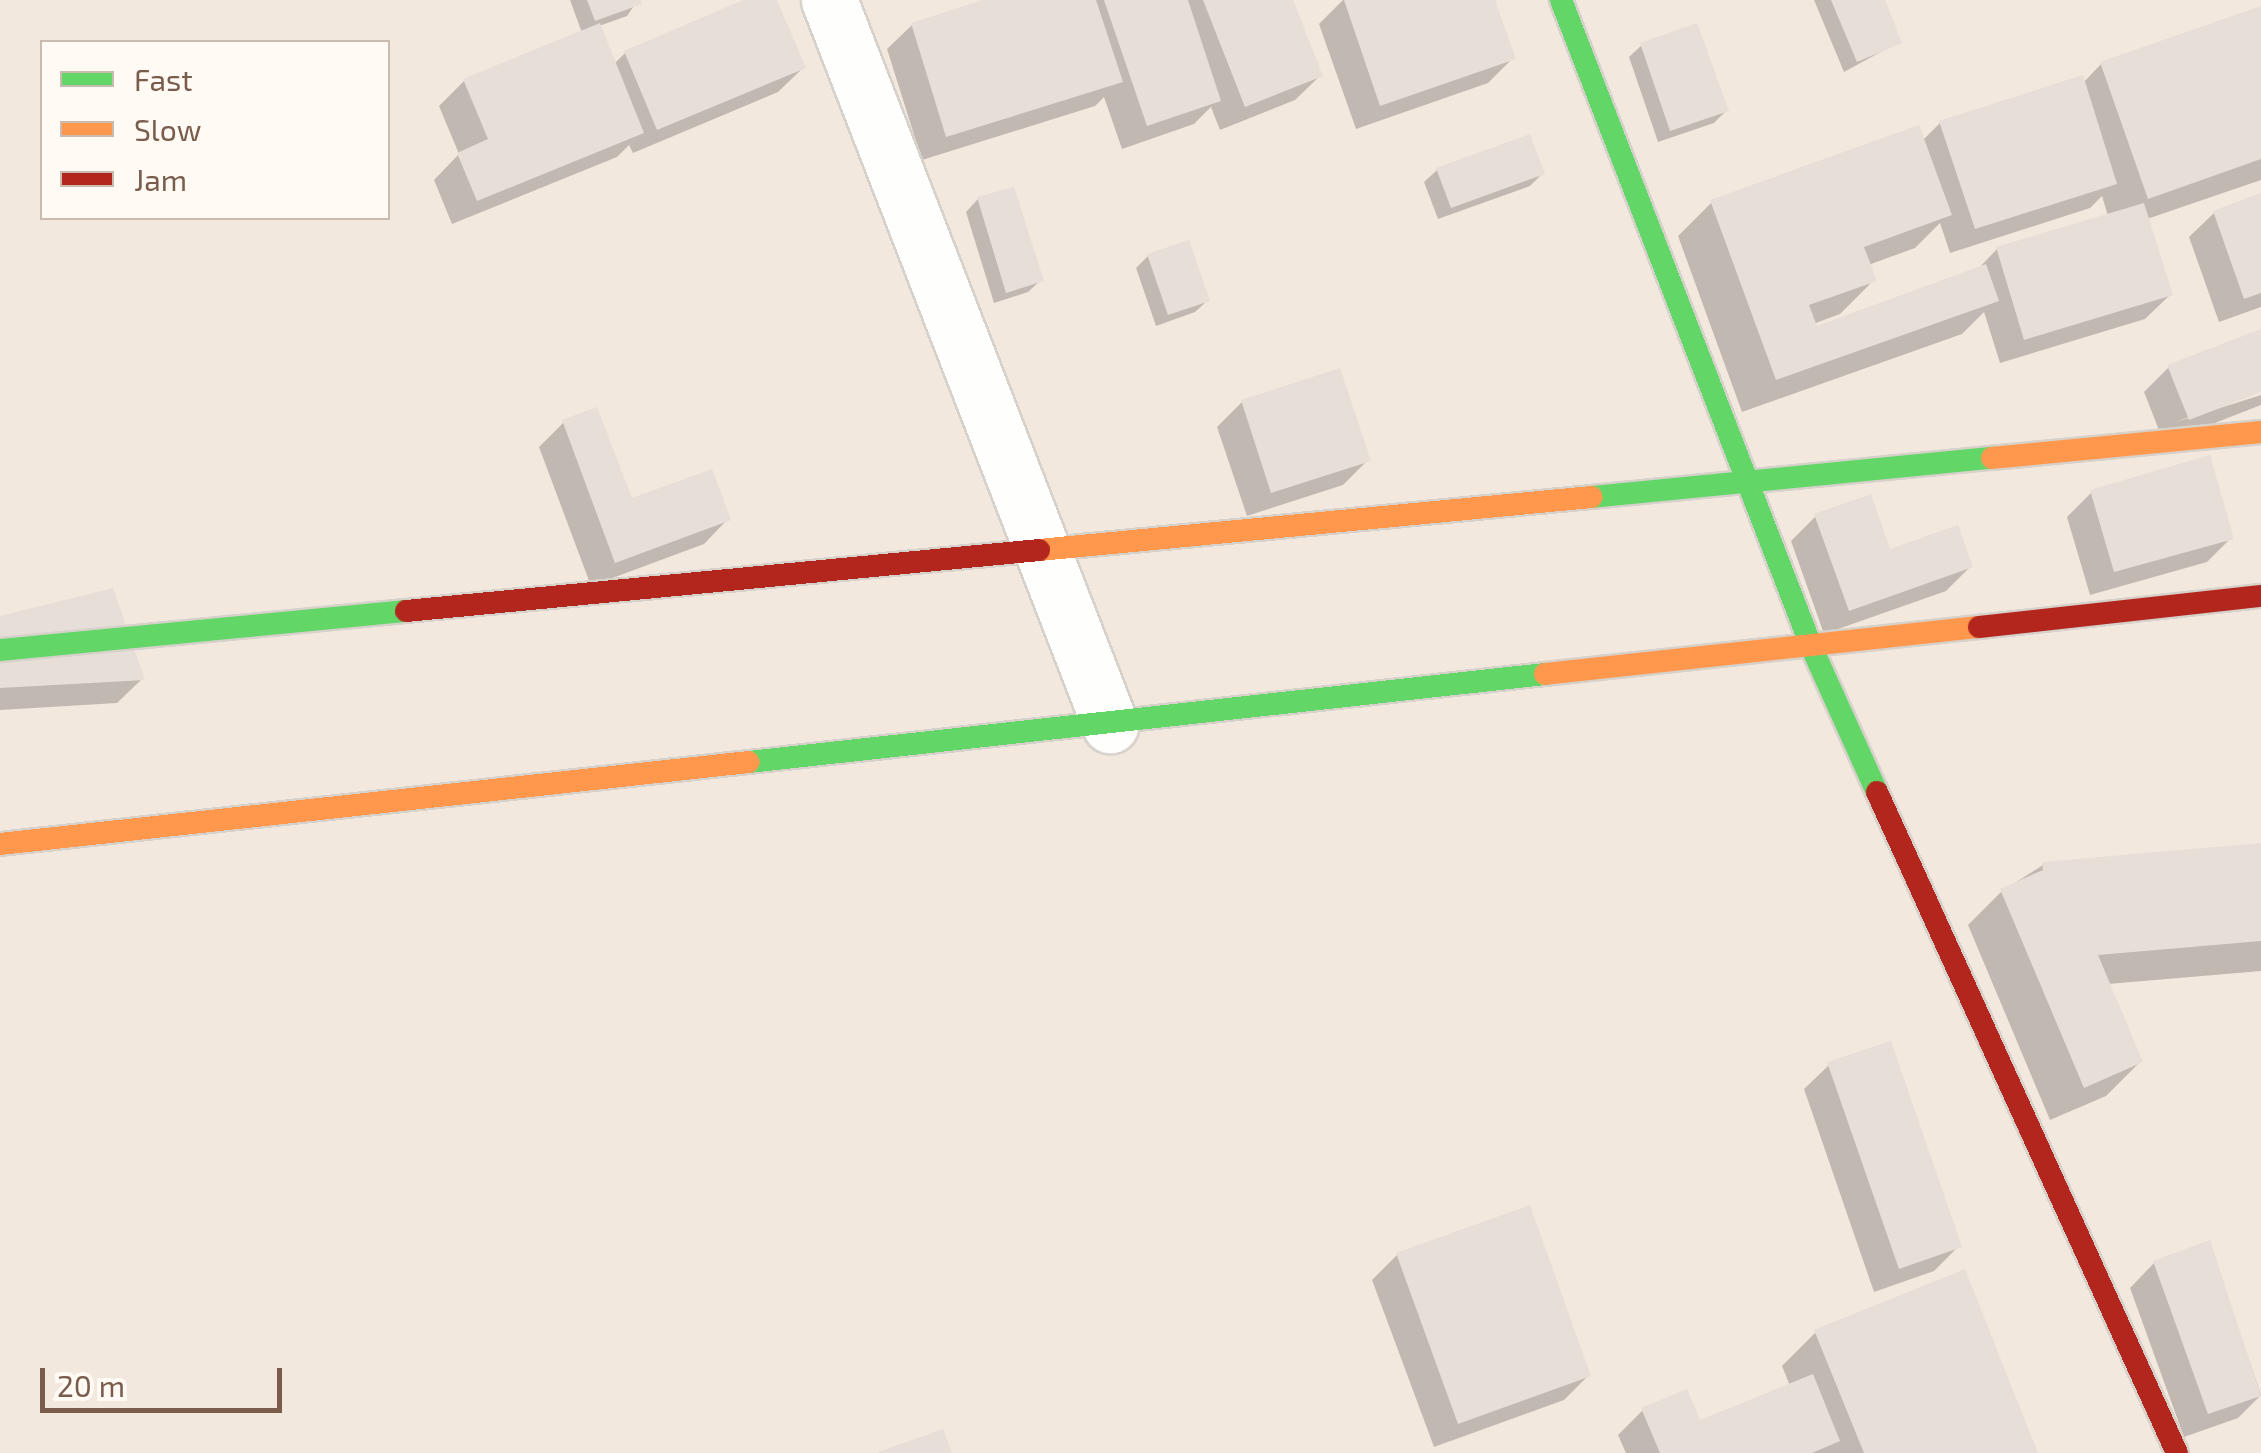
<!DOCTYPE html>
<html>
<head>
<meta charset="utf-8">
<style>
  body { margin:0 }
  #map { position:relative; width:2261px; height:1453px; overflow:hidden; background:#f9f5f0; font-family:"Exo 2",sans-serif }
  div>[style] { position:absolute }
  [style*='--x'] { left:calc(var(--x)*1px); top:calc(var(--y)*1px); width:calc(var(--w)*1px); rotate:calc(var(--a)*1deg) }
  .residential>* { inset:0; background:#f2e8de }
  .shadow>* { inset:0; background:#0003 }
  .building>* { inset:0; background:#e6ded7 }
  .roads { filter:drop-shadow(2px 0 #d7d1cb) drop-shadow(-2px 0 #d7d1cb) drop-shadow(0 2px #d7d1cb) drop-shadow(0 -2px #d7d1cb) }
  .street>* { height:55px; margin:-27.5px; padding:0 27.5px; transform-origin:27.5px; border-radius:27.5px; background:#fefefd }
  .fast>* { height:22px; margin:-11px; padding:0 11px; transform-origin:11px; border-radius:11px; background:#63d668 }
  .slow>* { height:22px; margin:-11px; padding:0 11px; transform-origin:11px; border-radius:11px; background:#ff974d }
  .jam>* { height:22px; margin:-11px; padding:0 11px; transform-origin:11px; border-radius:11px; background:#b3261e }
  span { translate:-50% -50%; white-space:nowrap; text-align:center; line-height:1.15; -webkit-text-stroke:8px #fffaf3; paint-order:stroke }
  .legend { position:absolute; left:40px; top:40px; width:350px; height:180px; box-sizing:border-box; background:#fffaf3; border:2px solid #cabbb1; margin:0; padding:12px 18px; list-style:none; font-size:30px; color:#7a5c4d }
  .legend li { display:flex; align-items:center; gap:20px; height:50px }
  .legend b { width:50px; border:2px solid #cabbb1 }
  .scale { position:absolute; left:40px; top:1368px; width:242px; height:45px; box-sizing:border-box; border:5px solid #7a5c4d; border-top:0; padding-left:12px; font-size:30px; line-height:35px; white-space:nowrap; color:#7a5c4d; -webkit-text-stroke:8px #fffaf3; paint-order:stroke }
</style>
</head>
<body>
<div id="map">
  <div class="residential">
    <i style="clip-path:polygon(evenodd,0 0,2261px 0,2261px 1453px,0 1453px,0 0,42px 42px,388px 42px,388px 218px,42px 218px,42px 42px)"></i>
  </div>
  <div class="shadow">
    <i style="clip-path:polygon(570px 0,638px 0,627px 16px,599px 26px,614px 64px,625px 53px,750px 0,775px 0,803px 68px,778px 92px,633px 153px,629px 145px,617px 157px,452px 224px,434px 180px,459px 154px,439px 106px,464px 81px,582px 33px)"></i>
    <i style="clip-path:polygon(991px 0,1290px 0,1320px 76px,1295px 100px,1220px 130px,1211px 107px,1194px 124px,1122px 149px,1104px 97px,1095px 106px,922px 160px,887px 49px,912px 25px)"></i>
    <i style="clip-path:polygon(1343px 0,1492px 0,1513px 58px,1488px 83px,1356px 129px,1319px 24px)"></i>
    <i style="clip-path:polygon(1814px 0,1882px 0,1899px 42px,1844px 72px)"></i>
    <i style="clip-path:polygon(evenodd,2261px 8px,2261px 180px,2147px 219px,2170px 295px,2145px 319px,2000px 363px,1984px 312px,1962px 334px,1742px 412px,1678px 236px,1712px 202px,1922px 141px,1940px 123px,2083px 83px,2101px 64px,2261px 8px,2102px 196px,2108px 216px,1997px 249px,1976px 271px,1815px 329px,1813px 324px,1840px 314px,1874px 280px,1868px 265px,1915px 248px,1940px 223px,1950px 253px,2090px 208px,2102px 196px)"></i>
    <i style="clip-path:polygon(1642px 45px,1726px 111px,1714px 123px,1658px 142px,1629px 57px)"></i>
    <i style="clip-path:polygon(1437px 170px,1542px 174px,1530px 186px,1438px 219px,1424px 182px)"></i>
    <i style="clip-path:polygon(2261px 196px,2261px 307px,2219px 322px,2189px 237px,2214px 213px)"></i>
    <i style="clip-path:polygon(978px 199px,1041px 280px,1028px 292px,994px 303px,966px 212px)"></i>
    <i style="clip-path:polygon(1148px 256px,1208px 300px,1195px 312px,1156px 326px,1136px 268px)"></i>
    <i style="clip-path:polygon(2261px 332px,2261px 389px,2176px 422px,2261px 395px,2261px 405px,2164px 443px,2144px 392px,2169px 367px)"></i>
    <i style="clip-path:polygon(1242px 402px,1368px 460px,1343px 485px,1247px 516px,1217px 427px)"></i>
    <i style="clip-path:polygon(564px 422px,630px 501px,728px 519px,704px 544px,591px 586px,539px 447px)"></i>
    <i style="clip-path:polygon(2092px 492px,2231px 538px,2207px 562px,2090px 595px,2067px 517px)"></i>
    <i style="clip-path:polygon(1816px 516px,1889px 552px,1971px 566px,1946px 591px,1824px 634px,1791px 541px)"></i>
    <i style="clip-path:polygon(0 619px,142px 679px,117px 703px,0 710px)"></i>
    <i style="clip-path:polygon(2261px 846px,2261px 971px,2108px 984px,2140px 1062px,2106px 1096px,2050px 1120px,1968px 925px,2002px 891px,2043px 865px)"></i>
    <i style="clip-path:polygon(1829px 1065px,1959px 1246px,1934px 1271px,1874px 1292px,1804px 1089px)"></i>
    <i style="clip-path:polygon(2209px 1243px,2261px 1395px,2238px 1418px,2184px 1437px,2130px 1288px,2154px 1263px)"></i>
    <i style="clip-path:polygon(1397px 1255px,1589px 1375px,1564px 1400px,1434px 1447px,1372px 1280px)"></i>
    <i style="clip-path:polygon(1816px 1332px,2036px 1453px,1626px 1453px,1618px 1435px,1643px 1410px,1698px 1423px,1790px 1386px,1782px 1366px)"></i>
  </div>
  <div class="building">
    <i style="clip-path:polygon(587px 0,641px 0,642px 4px,595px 21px)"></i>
    <i style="clip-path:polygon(743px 0,777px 0,806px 68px,657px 130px,624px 51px)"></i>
    <i style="clip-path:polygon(983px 0,1096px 0,1123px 82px,946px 137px,911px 23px)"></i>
    <i style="clip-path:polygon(1104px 0,1188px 0,1221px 101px,1147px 126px)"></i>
    <i style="clip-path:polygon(1203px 0,1293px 0,1323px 76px,1245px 107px)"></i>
    <i style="clip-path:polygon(1344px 0,1495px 0,1516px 59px,1380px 106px)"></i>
    <i style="clip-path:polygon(1831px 0,1885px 0,1902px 43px,1857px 62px)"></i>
    <i style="clip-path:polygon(2261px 6px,2261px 159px,2148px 199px,2100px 62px)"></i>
    <i style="clip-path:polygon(600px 23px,644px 133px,477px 201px,457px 153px,488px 139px,463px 79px)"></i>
    <i style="clip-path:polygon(1697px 23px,1729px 111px,1670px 131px,1640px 43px)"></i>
    <i style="clip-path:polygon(2083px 75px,2117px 184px,1975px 229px,1939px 121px)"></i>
    <i style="clip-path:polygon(1919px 125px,1952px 215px,1864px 247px,1877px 281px,1809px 305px,1817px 326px,1986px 264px,1999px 301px,1776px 380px,1710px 200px)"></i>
    <i style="clip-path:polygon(1530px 134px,1545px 174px,1451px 208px,1436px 168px)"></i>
    <i style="clip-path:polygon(1014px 187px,1044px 281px,1006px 293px,977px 197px)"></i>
    <i style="clip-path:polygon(2261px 193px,2261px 293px,2244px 299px,2213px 211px)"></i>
    <i style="clip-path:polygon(2144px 203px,2173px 295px,2024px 340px,1996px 247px)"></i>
    <i style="clip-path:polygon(1189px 240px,1210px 301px,1168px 315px,1147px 254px)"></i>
    <i style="clip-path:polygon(2261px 329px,2261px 392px,2189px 420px,2167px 365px)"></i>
    <i style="clip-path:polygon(1340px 368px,1371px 461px,1271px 493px,1241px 400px)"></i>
    <i style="clip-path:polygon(597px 407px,632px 498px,712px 469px,731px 520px,615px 563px,562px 420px)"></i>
    <i style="clip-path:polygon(2210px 455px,2234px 539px,2114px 572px,2090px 490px)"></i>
    <i style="clip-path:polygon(1871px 494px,1890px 549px,1958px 525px,1973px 567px,1849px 611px,1814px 514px)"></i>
    <i style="clip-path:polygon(113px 588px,145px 680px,0 688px,0 616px)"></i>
    <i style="clip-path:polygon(2261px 843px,2261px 941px,2098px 955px,2143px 1062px,2084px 1088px,2000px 889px,2043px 870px,2042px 862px)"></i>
    <i style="clip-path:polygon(1891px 1041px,1962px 1247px,1899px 1269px,1827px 1062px)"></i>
    <i style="clip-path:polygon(1530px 1205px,1591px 1376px,1458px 1424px,1396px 1253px)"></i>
    <i style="clip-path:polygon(2210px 1240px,2261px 1396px,2208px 1414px,2153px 1261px)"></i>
    <i style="clip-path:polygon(1965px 1269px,2038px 1453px,1864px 1453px,1814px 1330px)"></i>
    <i style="clip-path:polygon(1813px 1374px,1840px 1441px,1812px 1453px,1660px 1453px,1641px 1408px,1687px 1389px,1700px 1420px)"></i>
    <i style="clip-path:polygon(943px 1429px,952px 1453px,878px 1453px,878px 1452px)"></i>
  </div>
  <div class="roads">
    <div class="street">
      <i style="--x:829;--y:0;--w:778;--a:68.81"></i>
    </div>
    <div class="fast">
      <i style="--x:1561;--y:0;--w:693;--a:68.84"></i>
      <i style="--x:1811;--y:646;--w:160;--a:65.7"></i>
      <i style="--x:1591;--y:497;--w:403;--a:-5.6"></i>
      <i style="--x:0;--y:650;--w:408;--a:-5.5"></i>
      <i style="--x:749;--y:762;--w:801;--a:-6.31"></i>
    </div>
    <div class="slow">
      <i style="--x:1992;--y:458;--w:270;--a:-5.5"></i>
      <i style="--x:1039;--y:550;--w:555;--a:-5.48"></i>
      <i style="--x:1545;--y:674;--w:437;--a:-6.2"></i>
      <i style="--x:0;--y:844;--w:753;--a:-6.25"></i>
    </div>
    <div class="jam">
      <i style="--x:406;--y:611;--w:636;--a:-5.5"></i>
      <i style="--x:1979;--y:627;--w:284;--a:-6.3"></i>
      <i style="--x:1877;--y:792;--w:726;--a:65.59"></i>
    </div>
  </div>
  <ul class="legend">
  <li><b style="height:12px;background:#63d668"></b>Fast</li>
  <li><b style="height:12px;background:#ff974d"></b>Slow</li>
  <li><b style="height:12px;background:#b3261e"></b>Jam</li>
  </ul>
  <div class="scale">20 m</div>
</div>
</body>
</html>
